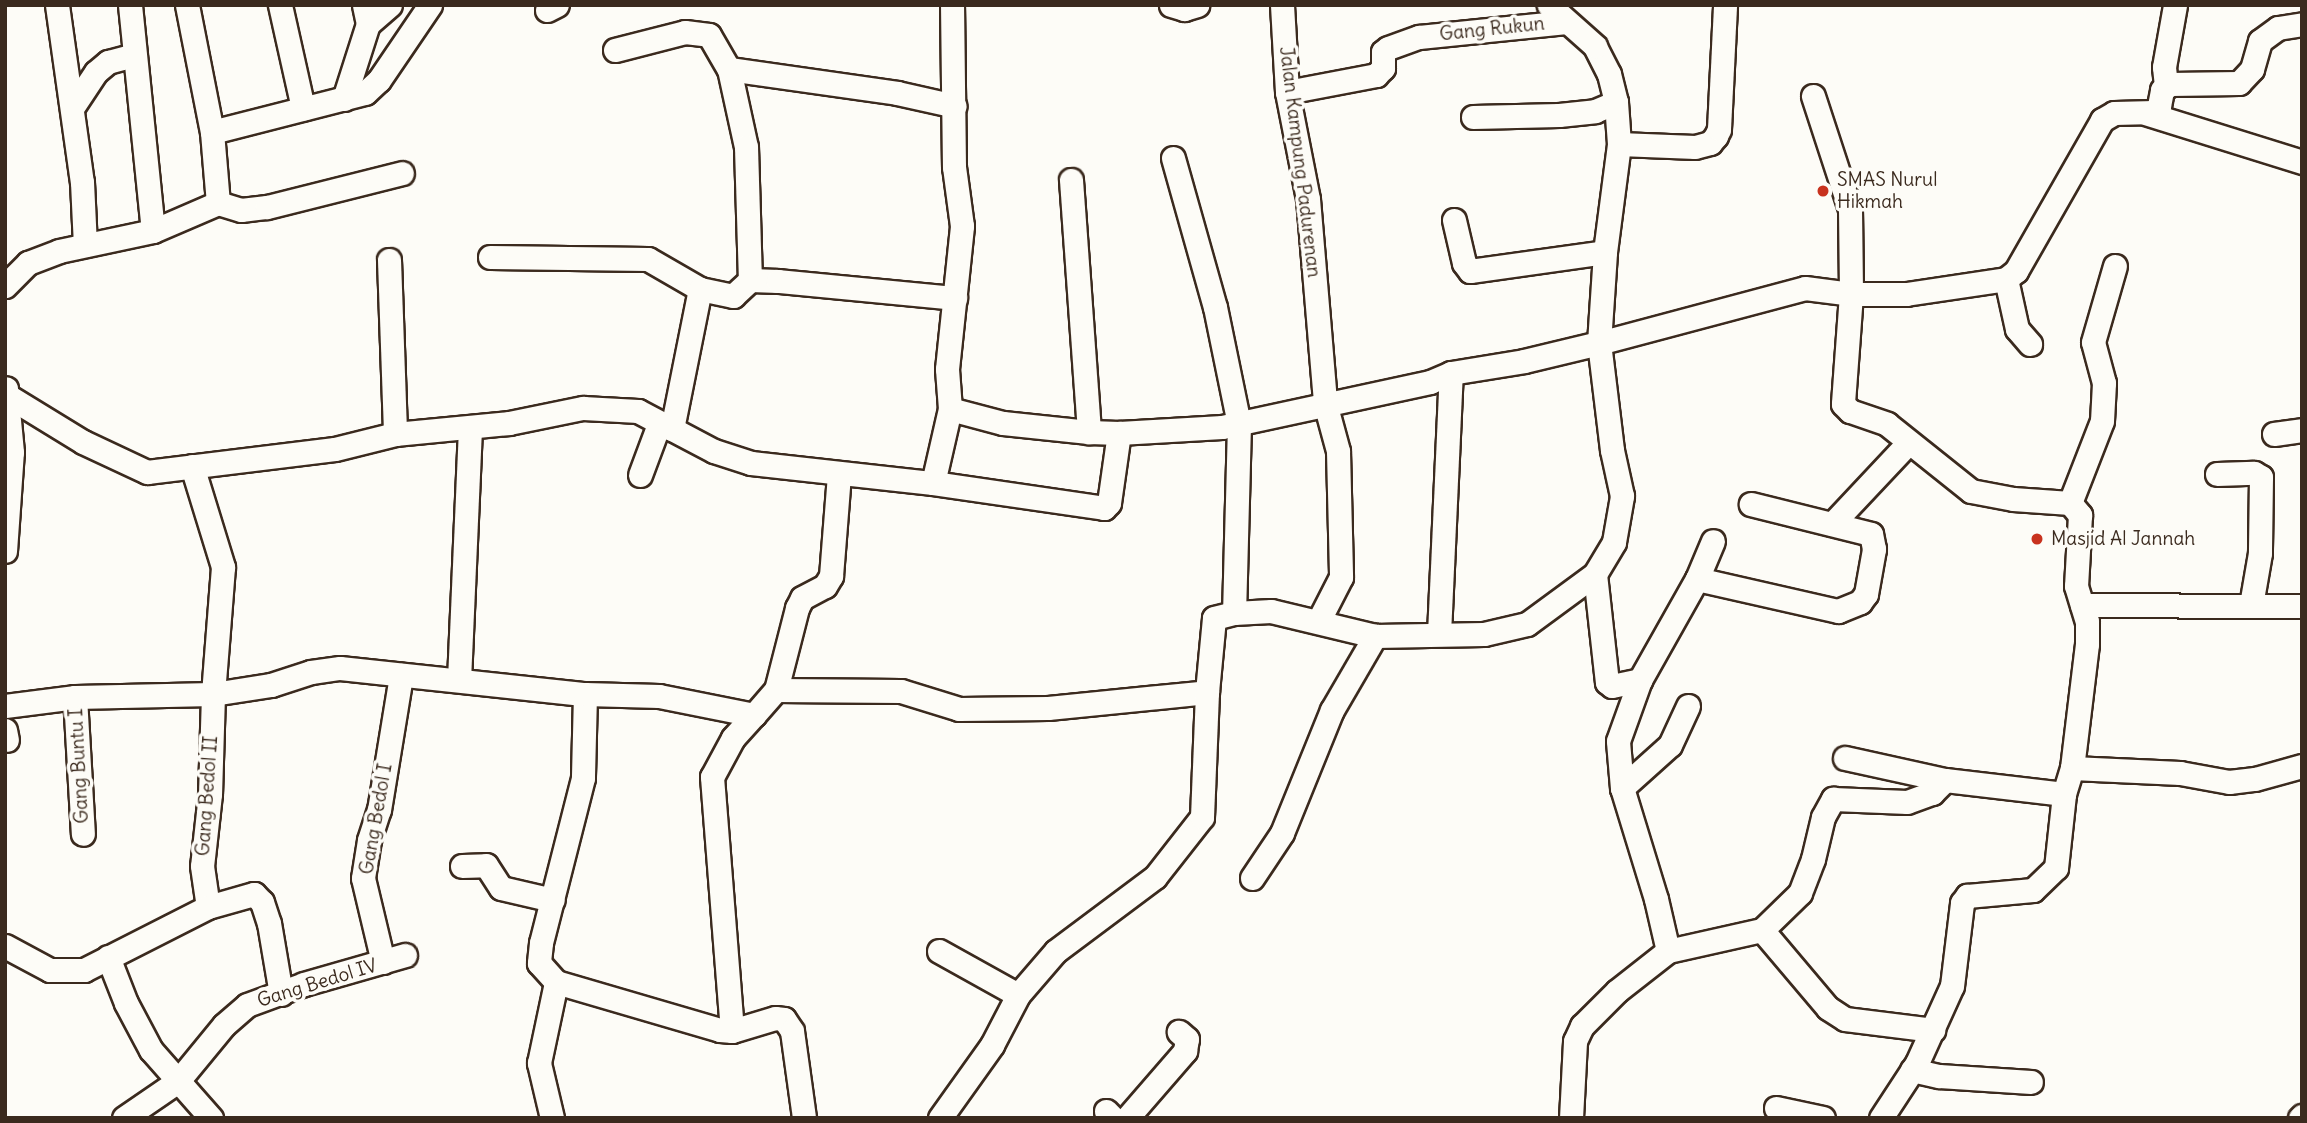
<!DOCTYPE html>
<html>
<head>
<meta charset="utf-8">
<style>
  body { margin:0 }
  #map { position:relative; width:2307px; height:1123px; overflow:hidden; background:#fdfcf7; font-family:Delius,sans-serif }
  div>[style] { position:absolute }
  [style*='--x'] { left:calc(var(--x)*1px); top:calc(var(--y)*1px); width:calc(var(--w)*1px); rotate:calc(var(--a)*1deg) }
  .roads { filter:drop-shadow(2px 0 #3b2a1e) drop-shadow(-2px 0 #3b2a1e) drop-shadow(0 2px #3b2a1e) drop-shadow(0 -2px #3b2a1e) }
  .minor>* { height:23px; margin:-11.5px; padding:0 11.5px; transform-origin:11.5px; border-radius:11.5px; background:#fdfcf7 }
  .dots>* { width:19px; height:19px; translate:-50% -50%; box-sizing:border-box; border:4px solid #fdfcf7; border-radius:50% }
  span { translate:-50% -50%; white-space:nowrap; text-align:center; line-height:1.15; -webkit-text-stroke:7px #fdfcf7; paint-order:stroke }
  .street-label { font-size:19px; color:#3b2a1e }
  .poi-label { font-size:19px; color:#3b2a1e }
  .left { translate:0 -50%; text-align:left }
  .frame { position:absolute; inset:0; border:7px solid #3b2a1e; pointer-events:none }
</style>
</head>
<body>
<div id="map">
  <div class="roads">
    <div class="minor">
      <i style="--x:57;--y:5;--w:179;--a:82"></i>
      <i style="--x:82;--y:182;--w:63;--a:87.3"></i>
      <i style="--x:130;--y:5;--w:227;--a:84.2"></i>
      <i style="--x:187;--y:5;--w:129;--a:78.9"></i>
      <i style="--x:212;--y:132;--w:71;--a:85.2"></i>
      <i style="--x:280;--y:5;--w:106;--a:77.4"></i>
      <i style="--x:1171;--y:5;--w:14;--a:17"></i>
      <i style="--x:1184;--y:9;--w:14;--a:-17"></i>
      <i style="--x:1282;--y:5;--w:87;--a:86.7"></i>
      <i style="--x:1287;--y:92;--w:109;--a:78.9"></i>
      <i style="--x:1308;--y:199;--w:205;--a:85.2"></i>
      <i style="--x:1325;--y:403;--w:50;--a:74.8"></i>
      <i style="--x:1338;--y:451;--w:126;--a:88.6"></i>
      <i style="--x:1341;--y:577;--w:48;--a:117.1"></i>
      <i style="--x:547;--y:10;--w:11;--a:-27"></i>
      <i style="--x:368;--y:24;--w:29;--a:-41"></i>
      <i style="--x:615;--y:50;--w:72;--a:-14.4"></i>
      <i style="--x:685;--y:32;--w:24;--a:7"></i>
      <i style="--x:709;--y:35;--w:39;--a:60"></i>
      <i style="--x:729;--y:69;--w:80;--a:77.7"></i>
      <i style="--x:746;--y:147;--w:133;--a:88.3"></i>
      <i style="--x:729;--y:69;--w:170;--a:8.1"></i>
      <i style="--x:897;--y:93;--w:59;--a:12.6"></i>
      <i style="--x:2166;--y:86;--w:19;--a:-96"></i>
      <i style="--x:2164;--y:67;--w:63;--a:-79.9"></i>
      <i style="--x:1287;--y:92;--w:91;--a:-10.8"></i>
      <i style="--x:1376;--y:75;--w:10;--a:-45"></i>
      <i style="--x:1383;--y:68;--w:16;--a:-90"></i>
      <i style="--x:1383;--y:52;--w:6;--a:-39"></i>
      <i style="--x:1388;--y:48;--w:33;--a:-20"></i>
      <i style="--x:1419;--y:37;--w:148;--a:-5.8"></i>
      <i style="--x:1813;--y:96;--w:119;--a:71.9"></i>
      <i style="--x:1850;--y:209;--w:85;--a:89.3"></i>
      <i style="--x:1851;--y:294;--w:110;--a:94.2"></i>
      <i style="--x:1843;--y:404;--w:10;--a:45"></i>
      <i style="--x:1850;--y:411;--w:39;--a:19"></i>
      <i style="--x:1887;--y:424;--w:107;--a:38.6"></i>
      <i style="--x:1971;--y:491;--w:43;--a:10.8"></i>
      <i style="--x:2013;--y:499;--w:57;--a:4"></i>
      <i style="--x:2070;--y:503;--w:16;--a:50"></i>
      <i style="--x:2080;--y:515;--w:71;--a:93.2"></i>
      <i style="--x:2076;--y:586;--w:37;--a:73"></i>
      <i style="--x:2087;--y:621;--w:23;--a:90"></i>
      <i style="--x:2087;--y:644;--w:125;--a:96.9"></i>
      <i style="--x:344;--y:99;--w:79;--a:-72.3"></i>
      <i style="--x:368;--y:24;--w:19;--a:-102"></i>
      <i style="--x:72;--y:108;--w:43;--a:-56.3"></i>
      <i style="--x:96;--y:72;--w:16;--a:-40"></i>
      <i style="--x:108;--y:62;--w:27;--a:-15"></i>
      <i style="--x:2148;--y:114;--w:161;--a:17.3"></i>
      <i style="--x:1473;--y:117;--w:86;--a:-1.3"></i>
      <i style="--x:1559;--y:115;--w:36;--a:-6"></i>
      <i style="--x:1595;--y:111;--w:23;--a:-23"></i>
      <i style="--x:212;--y:132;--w:158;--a:-14.3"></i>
      <i style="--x:365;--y:93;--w:19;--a:-43"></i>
      <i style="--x:379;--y:80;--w:91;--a:-55.8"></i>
      <i style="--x:1619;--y:144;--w:76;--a:2.3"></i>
      <i style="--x:1695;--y:147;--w:16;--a:-15"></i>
      <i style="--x:1710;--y:143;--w:9;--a:-49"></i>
      <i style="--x:1716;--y:136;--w:8;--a:-67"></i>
      <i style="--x:1719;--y:129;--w:124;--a:-87.2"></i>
      <i style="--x:1173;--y:158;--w:155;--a:74.3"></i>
      <i style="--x:1215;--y:307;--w:119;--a:78.4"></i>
      <i style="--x:1239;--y:424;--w:189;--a:91.5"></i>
      <i style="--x:1071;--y:180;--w:253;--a:85.9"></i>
      <i style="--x:1454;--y:220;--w:44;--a:76.9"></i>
      <i style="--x:1464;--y:263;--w:10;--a:53"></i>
      <i style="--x:1470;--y:271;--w:136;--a:-8"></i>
      <i style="--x:490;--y:257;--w:158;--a:0.7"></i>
      <i style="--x:648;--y:259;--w:60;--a:30"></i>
      <i style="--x:389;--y:260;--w:174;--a:88"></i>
      <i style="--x:2006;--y:279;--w:51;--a:77.6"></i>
      <i style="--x:2017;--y:329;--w:20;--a:49"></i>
      <i style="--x:5;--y:286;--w:33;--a:-45"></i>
      <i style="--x:28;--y:263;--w:33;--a:-21"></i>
      <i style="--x:59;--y:251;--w:96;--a:-12"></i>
      <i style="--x:153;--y:231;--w:71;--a:-23.3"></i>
      <i style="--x:218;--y:203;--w:24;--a:17"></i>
      <i style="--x:241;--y:210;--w:26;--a:-7"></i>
      <i style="--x:267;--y:207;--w:139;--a:-14.1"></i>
      <i style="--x:8;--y:396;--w:88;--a:31.5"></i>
      <i style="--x:83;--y:442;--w:71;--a:25.1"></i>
      <i style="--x:147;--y:472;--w:189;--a:-7"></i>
      <i style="--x:335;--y:449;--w:62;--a:-14"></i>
      <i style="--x:395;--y:434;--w:115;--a:-5.5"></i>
      <i style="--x:509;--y:423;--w:76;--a:-11.5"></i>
      <i style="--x:583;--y:408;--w:55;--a:3.1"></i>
      <i style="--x:638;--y:411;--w:86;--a:27.8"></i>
      <i style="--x:714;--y:451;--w:39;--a:18"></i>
      <i style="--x:751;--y:463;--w:183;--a:6.3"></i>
      <i style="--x:933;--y:483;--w:173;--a:8.3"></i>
      <i style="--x:1104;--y:508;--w:7;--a:-45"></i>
      <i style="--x:1109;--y:503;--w:71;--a:-81.9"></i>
      <i style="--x:950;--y:409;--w:55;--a:14.8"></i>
      <i style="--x:1003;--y:423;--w:86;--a:6"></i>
      <i style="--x:1089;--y:432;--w:30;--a:2"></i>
      <i style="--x:1119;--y:433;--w:103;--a:-3.3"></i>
      <i style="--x:1222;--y:427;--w:213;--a:-12.2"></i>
      <i style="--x:1430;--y:382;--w:23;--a:-23"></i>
      <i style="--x:1451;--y:373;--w:74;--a:-9.3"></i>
      <i style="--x:1524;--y:361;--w:77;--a:-13.5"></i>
      <i style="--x:1599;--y:343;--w:91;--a:-86.2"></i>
      <i style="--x:1605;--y:252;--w:109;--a:-82.6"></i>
      <i style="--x:1619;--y:144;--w:42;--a:-94.1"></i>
      <i style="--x:1616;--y:102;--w:29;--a:-104"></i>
      <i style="--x:1609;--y:74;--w:31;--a:-117"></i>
      <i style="--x:1595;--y:46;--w:62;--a:-138.3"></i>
      <i style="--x:672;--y:429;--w:143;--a:-78.7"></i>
      <i style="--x:700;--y:289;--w:34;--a:12"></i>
      <i style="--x:733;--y:296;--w:23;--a:-43"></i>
      <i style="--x:750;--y:280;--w:28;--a:2"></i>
      <i style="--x:778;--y:281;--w:178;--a:5.5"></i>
      <i style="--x:2274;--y:434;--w:28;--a:-8"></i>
      <i style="--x:192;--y:466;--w:106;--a:72.9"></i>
      <i style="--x:223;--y:567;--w:127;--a:94.5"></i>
      <i style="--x:213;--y:694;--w:100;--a:91.7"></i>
      <i style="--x:210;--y:794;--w:72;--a:96.3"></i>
      <i style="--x:202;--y:866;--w:41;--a:81.7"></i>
      <i style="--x:2217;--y:474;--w:37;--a:-2"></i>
      <i style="--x:2254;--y:473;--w:8;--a:30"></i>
      <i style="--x:2261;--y:477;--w:76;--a:90.8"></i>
      <i style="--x:2260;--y:553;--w:53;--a:99.8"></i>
      <i style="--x:640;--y:475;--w:54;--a:-69.6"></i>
      <i style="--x:933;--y:483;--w:76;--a:-77.1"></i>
      <i style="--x:950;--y:409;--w:40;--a:-94.3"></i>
      <i style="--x:947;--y:369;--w:144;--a:-84"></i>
      <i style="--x:962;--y:226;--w:60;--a:-97.7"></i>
      <i style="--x:954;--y:167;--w:162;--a:-90.7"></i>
      <i style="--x:2070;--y:503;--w:88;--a:-68.7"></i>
      <i style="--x:2102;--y:421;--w:38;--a:-87"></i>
      <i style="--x:2104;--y:383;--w:42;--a:-105"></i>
      <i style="--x:2093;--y:342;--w:79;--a:-73.9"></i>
      <i style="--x:1832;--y:524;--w:112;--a:-46.8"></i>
      <i style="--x:5;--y:551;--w:99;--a:-86"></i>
      <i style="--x:12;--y:452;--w:64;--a:-95.4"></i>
      <i style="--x:1595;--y:574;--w:109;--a:83.7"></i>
      <i style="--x:1607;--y:682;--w:6;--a:39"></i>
      <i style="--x:1612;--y:686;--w:29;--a:-12"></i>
      <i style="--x:1697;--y:579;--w:145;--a:12.8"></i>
      <i style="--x:1838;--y:611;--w:24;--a:-22"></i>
      <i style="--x:1860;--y:602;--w:10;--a:-53"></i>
      <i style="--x:1866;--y:594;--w:46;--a:-79.9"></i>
      <i style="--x:1874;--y:549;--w:15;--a:-101"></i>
      <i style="--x:1871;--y:534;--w:124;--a:-166"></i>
      <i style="--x:2082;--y:605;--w:220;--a:0.3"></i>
      <i style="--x:1439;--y:634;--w:261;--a:-87.4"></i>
      <i style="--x:459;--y:680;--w:251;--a:-87.5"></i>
      <i style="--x:776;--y:690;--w:85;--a:-75.6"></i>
      <i style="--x:797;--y:608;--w:11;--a:-63"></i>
      <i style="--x:802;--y:598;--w:26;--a:-28"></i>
      <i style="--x:825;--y:586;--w:12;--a:-59"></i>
      <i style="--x:831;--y:576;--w:102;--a:-85.5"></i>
      <i style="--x:585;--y:694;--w:84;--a:91.4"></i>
      <i style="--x:583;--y:778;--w:170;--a:104.3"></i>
      <i style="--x:541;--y:943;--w:20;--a:96"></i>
      <i style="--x:539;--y:963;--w:25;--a:48"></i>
      <i style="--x:556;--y:982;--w:171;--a:16.3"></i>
      <i style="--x:720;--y:1030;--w:12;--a:5"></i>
      <i style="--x:732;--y:1031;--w:45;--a:-16.8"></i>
      <i style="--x:775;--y:1018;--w:9;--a:6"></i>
      <i style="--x:784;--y:1019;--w:14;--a:56"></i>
      <i style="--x:792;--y:1031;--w:88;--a:82.1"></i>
      <i style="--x:75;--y:697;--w:137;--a:86.7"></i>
      <i style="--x:5;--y:706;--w:71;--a:-7.3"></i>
      <i style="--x:75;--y:697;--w:138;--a:-1.2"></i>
      <i style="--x:213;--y:694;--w:59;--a:-8.8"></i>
      <i style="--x:271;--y:685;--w:42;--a:-18"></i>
      <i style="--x:311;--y:672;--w:29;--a:-8"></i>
      <i style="--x:340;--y:668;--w:246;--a:6.1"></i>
      <i style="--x:585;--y:694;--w:74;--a:1.5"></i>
      <i style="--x:659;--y:696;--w:97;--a:11.3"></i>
      <i style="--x:754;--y:715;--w:33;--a:-49"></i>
      <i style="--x:776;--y:690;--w:125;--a:0.5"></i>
      <i style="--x:901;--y:691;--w:61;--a:17.2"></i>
      <i style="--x:959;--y:709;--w:89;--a:-0.6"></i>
      <i style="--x:1048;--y:708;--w:160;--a:-5.7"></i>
      <i style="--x:1207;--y:692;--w:74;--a:-84.6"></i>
      <i style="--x:1214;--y:618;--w:21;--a:-14"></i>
      <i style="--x:1234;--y:613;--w:37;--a:-3"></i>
      <i style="--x:1271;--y:611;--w:107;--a:13.5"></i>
      <i style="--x:1375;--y:636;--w:109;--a:-1.1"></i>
      <i style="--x:1484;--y:634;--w:44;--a:-13.1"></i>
      <i style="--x:1527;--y:624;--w:84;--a:-36.3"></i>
      <i style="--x:1595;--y:574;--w:37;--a:-59"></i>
      <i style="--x:1614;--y:542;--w:47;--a:-80.1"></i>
      <i style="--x:1622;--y:496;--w:47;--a:-102.3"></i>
      <i style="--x:1612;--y:450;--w:108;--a:-96.9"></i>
      <i style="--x:1599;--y:343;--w:213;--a:-14.9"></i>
      <i style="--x:1805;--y:288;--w:46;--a:7.4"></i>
      <i style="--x:1851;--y:294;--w:55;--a:0"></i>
      <i style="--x:1906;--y:294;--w:101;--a:-8.5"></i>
      <i style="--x:2006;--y:279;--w:13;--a:-39"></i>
      <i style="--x:2016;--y:271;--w:174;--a:-60.3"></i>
      <i style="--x:2102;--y:120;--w:14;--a:-30"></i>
      <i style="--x:2114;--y:113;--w:40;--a:-1.4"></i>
      <i style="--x:2154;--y:112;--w:8;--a:-50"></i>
      <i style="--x:2159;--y:106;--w:16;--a:-79"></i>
      <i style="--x:2162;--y:90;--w:10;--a:-37"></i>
      <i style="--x:2170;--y:84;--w:69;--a:-0.8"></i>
      <i style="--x:2239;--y:83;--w:19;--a:-47"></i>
      <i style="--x:2252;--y:69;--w:29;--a:-74"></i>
      <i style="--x:2260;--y:41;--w:22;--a:-36"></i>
      <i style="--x:2278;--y:28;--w:24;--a:-9"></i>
      <i style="--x:5;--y:730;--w:10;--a:79"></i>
      <i style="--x:1845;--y:758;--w:102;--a:12.4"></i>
      <i style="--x:1622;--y:788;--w:64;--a:-41.9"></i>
      <i style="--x:1670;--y:745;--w:43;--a:-65.2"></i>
      <i style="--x:462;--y:866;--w:24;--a:-2"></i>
      <i style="--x:486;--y:865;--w:27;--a:57"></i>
      <i style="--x:501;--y:888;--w:53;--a:13"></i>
      <i style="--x:1252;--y:878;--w:54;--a:-56.3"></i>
      <i style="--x:1282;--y:833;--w:133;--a:-67.9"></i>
      <i style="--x:1332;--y:710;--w:86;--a:-59.8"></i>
      <i style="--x:1762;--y:930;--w:102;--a:49.8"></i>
      <i style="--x:1828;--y:1008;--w:20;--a:33"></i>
      <i style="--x:1845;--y:1019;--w:89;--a:7.1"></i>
      <i style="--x:5;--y:946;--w:51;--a:28.1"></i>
      <i style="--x:50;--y:970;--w:34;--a:0"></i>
      <i style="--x:84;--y:970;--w:139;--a:-26.9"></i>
      <i style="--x:208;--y:907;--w:48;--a:-15.8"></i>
      <i style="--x:254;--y:894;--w:11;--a:45"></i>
      <i style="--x:262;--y:902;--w:22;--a:72"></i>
      <i style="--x:269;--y:923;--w:72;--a:80.4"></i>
      <i style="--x:939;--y:951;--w:90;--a:29.1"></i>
      <i style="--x:1668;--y:951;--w:53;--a:-103"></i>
      <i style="--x:1656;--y:899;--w:116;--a:-107"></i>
      <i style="--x:1622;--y:788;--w:47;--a:-94.9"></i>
      <i style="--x:1618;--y:741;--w:65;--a:-70.2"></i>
      <i style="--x:1640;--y:680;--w:116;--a:-60.6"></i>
      <i style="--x:1697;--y:579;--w:41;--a:-67.2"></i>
      <i style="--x:108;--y:957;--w:49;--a:68.6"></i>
      <i style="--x:126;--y:1003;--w:53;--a:62"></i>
      <i style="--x:151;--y:1050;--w:91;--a:48.6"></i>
      <i style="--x:383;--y:962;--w:86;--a:-103.4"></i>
      <i style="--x:363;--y:878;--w:38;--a:-81"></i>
      <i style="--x:369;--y:840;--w:32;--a:-72"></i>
      <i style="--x:379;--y:810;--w:137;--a:-80.7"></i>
      <i style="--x:732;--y:1031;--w:255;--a:-94.5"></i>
      <i style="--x:712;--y:777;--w:44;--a:-61.7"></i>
      <i style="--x:733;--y:738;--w:31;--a:-48"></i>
      <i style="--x:1912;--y:1070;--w:28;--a:13"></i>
      <i style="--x:1939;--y:1076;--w:92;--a:3.7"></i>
      <i style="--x:1776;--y:1108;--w:48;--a:12"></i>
      <i style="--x:1106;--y:1111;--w:10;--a:45"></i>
      <i style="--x:124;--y:1118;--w:65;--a:-34.4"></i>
      <i style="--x:178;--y:1081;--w:72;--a:-50.6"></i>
      <i style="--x:224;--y:1025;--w:30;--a:-41"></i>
      <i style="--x:247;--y:1005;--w:61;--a:-20.2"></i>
      <i style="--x:304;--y:984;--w:105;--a:-16"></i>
      <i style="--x:552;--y:1118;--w:57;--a:-103.3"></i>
      <i style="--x:539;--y:1063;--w:83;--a:-78.1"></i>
      <i style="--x:940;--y:1118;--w:90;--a:-54.5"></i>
      <i style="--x:992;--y:1045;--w:56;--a:-62.5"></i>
      <i style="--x:1018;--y:995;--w:58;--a:-49.2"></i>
      <i style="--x:1056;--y:951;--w:124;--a:-36.8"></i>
      <i style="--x:1155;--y:877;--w:76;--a:-51.9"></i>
      <i style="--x:1202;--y:817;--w:125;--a:-87.7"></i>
      <i style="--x:1127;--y:1118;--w:89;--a:-49.1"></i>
      <i style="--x:1185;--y:1051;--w:12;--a:-81"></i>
      <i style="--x:1187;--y:1039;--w:11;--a:-139"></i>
      <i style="--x:1571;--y:1118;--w:77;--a:-87"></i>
      <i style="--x:1575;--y:1041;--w:17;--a:-65"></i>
      <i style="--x:1582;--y:1026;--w:49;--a:-45"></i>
      <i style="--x:1617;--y:991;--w:65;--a:-38.1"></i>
      <i style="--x:1668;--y:951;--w:96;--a:-12.6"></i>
      <i style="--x:1762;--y:930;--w:53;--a:-44.2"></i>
      <i style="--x:1800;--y:893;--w:36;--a:-69"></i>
      <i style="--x:1813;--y:859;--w:43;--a:-76.6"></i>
      <i style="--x:1823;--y:817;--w:21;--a:-61"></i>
      <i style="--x:1833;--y:799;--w:74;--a:2.3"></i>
      <i style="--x:1907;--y:802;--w:27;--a:-20"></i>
      <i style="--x:1932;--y:793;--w:18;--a:-45"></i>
      <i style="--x:1945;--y:780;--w:120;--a:6.7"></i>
      <i style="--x:1881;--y:1118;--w:66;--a:-56.8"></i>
      <i style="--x:1917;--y:1063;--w:85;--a:-65.6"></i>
      <i style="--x:1952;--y:986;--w:84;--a:-83.1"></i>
      <i style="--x:1962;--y:903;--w:9;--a:-54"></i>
      <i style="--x:1967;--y:896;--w:66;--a:-5.2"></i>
      <i style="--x:2033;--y:890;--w:32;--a:-44"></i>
      <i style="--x:2056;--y:868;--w:74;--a:-83.8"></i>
      <i style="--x:2064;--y:794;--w:27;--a:-73"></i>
      <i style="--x:2072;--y:768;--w:108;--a:2.7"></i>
      <i style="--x:2180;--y:773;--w:50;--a:10.4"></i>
      <i style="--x:2229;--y:782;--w:26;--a:-7"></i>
      <i style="--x:2255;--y:779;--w:49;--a:-15.5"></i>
      <i style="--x:2300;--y:1118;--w:3;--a:-45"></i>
    </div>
  </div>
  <div class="dots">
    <i style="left:1823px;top:191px;background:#c8321e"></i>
    <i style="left:2037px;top:539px;background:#c8321e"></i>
  </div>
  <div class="street-label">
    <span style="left:1492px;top:29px;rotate:-6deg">Gang Rukun</span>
    <span style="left:1300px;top:162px;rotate:83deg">Jalan Kampung Padurenan</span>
    <span style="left:79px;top:766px;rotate:-93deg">Gang Buntu I</span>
    <span style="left:207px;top:796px;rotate:-86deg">Gang Bedol II</span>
    <span style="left:376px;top:819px;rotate:-80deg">Gang Bedol I</span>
    <span style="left:317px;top:983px;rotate:-17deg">Gang Bedol IV</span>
  </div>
  <div class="poi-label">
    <span class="left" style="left:1837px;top:191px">SMAS Nurul<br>Hikmah</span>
    <span class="left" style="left:2051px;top:539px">Masjid Al Jannah</span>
  </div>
  <div class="frame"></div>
</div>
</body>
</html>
